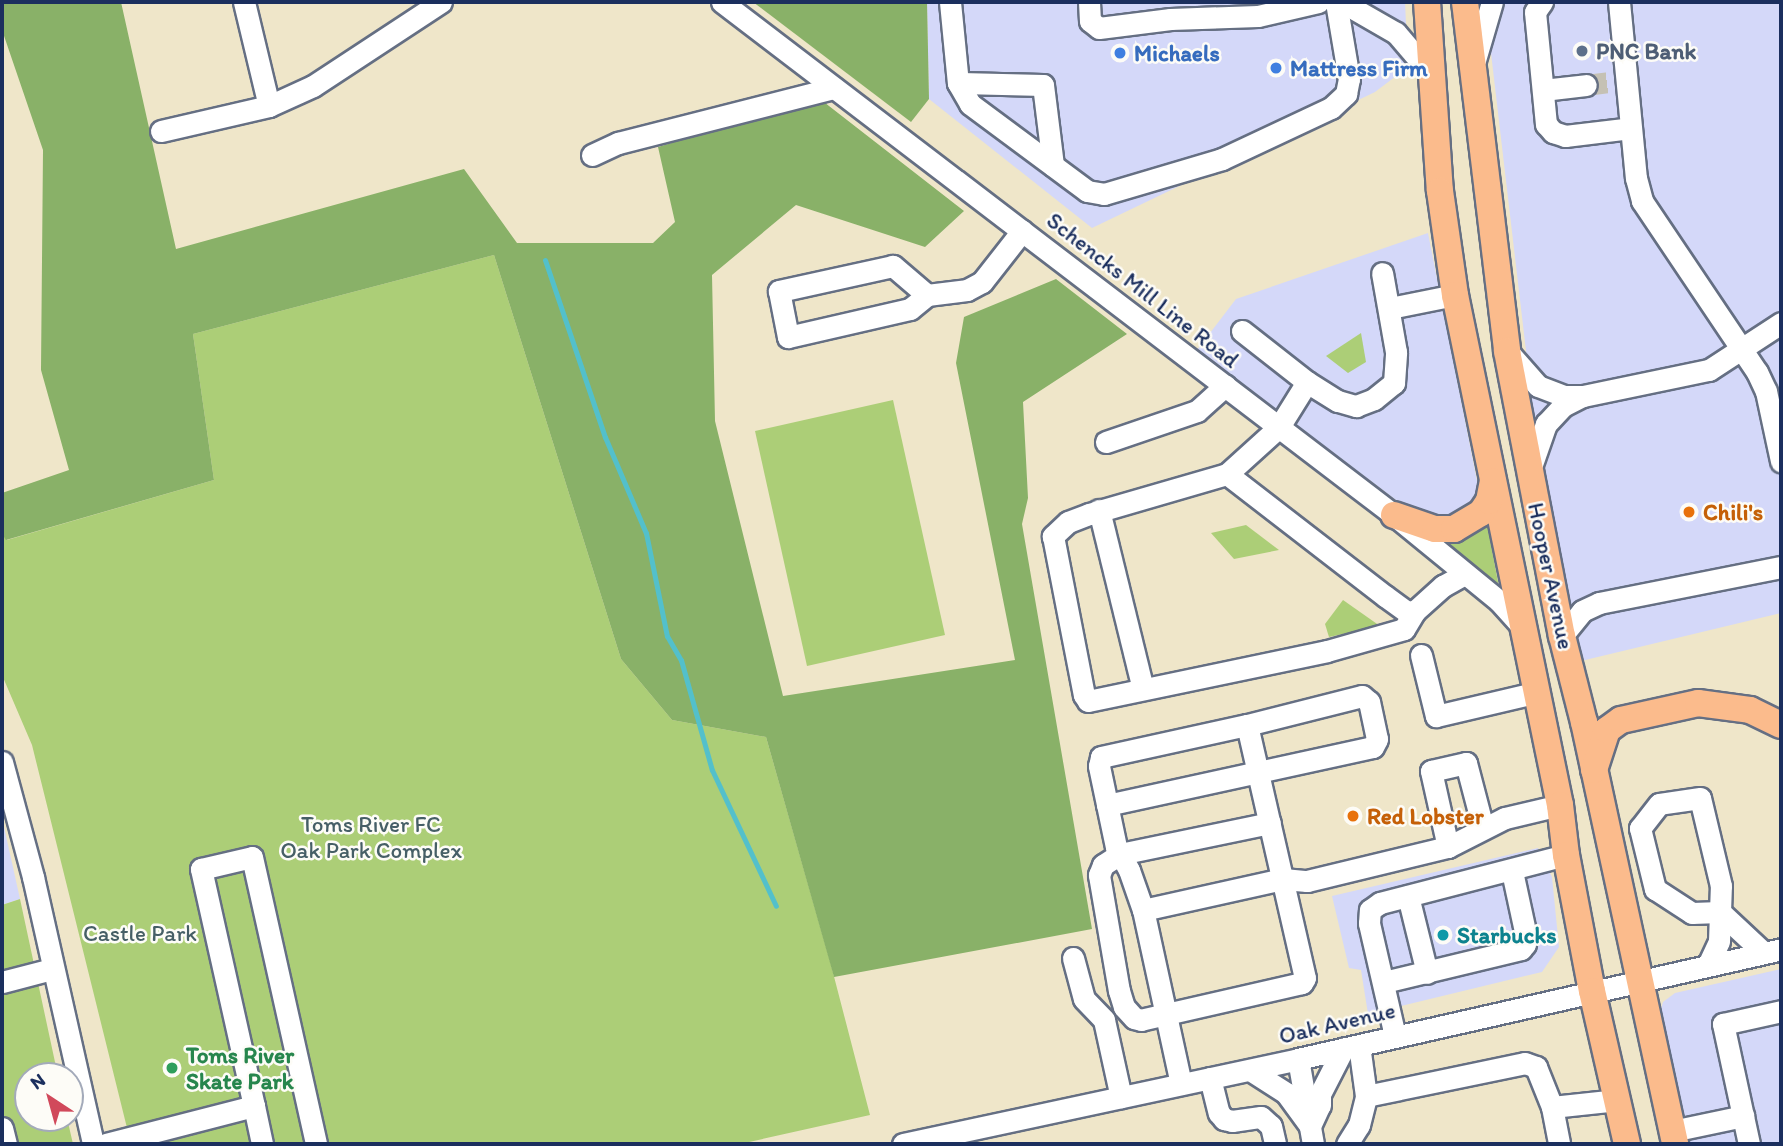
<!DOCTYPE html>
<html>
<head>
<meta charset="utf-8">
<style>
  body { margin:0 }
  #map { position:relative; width:1783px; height:1146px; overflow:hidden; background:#efe6c9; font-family:Itim,sans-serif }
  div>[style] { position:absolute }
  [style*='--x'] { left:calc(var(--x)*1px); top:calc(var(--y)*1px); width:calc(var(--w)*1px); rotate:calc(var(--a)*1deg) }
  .built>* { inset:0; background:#d4d8f9 }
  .green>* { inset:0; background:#acce77 }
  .forest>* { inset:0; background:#89b168 }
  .stream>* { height:5px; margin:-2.5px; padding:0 2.5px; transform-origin:2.5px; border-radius:2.5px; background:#53c0cb }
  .minor-tunnel>* { height:21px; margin-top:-10.5px; transform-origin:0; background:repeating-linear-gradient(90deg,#c5c1b4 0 21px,transparent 0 31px) }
  .roads { filter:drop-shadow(2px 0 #656f83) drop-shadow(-2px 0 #656f83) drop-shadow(0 2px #656f83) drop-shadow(0 -2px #656f83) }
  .minor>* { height:21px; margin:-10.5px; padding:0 10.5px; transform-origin:10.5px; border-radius:10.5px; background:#fff }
  .major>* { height:26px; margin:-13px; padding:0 13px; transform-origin:13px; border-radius:13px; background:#fbbb8c }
  .dots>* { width:19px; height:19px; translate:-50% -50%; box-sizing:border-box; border:4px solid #fdfcf7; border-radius:50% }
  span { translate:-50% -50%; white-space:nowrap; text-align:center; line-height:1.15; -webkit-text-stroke:5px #fdfcf7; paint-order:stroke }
  .service-label { font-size:23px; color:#4e5e75; font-weight:700 }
  .left { translate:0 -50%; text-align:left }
  .shop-label { font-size:23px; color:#366cbe; font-weight:700 }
  .street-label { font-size:23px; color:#1b2f5e }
  .food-label { font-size:23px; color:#c56008; font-weight:700 }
  .park-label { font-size:23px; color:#465f66 }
  .culture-label { font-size:23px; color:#0d838f; font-weight:700 }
  .leisure-label { font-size:23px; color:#27864d; font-weight:700 }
  .frame { position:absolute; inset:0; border:4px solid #1b2f5e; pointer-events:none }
  .north { position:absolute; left:14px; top:1062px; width:70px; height:70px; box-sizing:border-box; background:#fdfcf7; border:2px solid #a3aaba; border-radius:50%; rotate:324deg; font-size:19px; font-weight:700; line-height:28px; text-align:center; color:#1b2f5e }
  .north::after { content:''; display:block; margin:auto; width:24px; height:32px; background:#d1495b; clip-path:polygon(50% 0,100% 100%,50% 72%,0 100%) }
</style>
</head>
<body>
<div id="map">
  <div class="built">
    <i style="clip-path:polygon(927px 2px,1405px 2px,1408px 67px,1375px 92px,1092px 228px,929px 99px)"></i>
    <i style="clip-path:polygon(1485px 2px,1781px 2px,1781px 613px,1581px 661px,1540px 470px)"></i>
    <i style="clip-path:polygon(1428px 233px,1478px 486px,1470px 508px,1451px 522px,1417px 516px,1197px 350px,1236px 299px)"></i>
    <i style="clip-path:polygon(2px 818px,20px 899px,2px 905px)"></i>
    <i style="clip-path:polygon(1538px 848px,1552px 877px,1559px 947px,1542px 972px,1368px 1014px,1361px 970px,1349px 968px,1332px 896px)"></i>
    <i style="clip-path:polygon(1781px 969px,1781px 1144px,1687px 1144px,1659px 1015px,1663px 1002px,1675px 993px)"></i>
  </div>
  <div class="green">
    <i style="clip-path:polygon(494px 255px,621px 659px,672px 720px,766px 737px,831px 965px,870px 1115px,740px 1144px,131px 1144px,32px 745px,2px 675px,2px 534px,7px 540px,214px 480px,193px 334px)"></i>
    <i style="clip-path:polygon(1361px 333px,1366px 362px,1348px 373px,1326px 356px)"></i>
    <i style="clip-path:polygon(893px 400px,945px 635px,807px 666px,755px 431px)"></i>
    <i style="clip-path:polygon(1487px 524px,1499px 587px,1498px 588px,1439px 542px)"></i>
    <i style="clip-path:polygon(1246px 525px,1279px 550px,1234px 559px,1211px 533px)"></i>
    <i style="clip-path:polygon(1343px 600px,1380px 626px,1329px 637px,1325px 624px)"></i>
    <i style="clip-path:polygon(20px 899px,58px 1076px,28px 1076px,28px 1118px,67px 1118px,73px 1144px,2px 1144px,2px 905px)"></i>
  </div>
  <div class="forest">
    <i style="clip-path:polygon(2px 2px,121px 2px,176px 249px,464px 169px,517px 243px,653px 243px,675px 222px,658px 147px,820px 99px,964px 211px,925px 247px,796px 205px,712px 275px,715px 421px,783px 696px,1015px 660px,956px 363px,964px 317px,1056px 279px,1127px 334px,1023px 402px,1028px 498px,1022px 524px,1092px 929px,834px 977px,766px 737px,672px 720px,621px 659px,494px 255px,193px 334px,214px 480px,6px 540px,2px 534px,2px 493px,69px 470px,41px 370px,43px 150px,2px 30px)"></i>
    <i style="clip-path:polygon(753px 2px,927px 2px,929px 99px,911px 122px)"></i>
  </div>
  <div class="stream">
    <i style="--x:545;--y:260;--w:187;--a:71.3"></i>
    <i style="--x:605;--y:437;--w:104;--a:66.9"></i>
    <i style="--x:646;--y:533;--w:105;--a:78.5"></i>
    <i style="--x:667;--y:636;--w:28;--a:60"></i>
    <i style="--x:681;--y:660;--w:114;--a:74.3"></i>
    <i style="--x:712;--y:770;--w:150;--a:64.8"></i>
  </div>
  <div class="minor-tunnel">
    <i style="--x:1586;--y:85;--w:23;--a:-7"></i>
  </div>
  <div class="roads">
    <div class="minor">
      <i style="--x:244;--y:2;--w:107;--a:76.5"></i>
      <i style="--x:722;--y:2;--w:845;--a:37.36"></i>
      <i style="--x:1394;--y:515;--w:136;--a:39.3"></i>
      <i style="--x:1499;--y:601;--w:38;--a:48"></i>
      <i style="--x:950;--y:2;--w:81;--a:84.4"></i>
      <i style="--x:958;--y:83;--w:24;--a:60"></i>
      <i style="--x:970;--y:104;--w:146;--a:36.6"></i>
      <i style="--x:1087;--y:191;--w:17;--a:10"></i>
      <i style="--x:1104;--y:194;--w:123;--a:-16.5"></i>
      <i style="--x:1222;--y:159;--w:120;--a:-25.1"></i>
      <i style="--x:1331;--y:108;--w:21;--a:-43"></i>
      <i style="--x:1346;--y:94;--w:15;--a:-79"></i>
      <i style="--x:1349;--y:79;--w:78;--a:-99.6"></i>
      <i style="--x:1089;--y:2;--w:19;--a:87"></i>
      <i style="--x:1090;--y:21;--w:11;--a:38"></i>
      <i style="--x:1099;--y:28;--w:72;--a:-7.2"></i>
      <i style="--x:1170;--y:19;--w:88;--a:-2"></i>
      <i style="--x:1258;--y:16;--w:62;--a:-13.1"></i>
      <i style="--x:1342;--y:2;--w:62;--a:29.9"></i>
      <i style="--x:1396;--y:33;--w:54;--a:49.5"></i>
      <i style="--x:1542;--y:2;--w:12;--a:125"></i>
      <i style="--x:1535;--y:12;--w:113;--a:84.4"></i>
      <i style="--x:1546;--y:124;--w:11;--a:49"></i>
      <i style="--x:1553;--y:132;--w:13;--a:18"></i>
      <i style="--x:1565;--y:136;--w:66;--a:-6.9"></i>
      <i style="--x:1619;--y:2;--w:177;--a:84.5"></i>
      <i style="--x:1636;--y:178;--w:24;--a:75"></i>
      <i style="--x:1642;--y:201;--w:206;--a:56.1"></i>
      <i style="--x:1757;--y:372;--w:21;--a:65"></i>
      <i style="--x:1766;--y:391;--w:72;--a:77.9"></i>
      <i style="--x:1475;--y:60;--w:60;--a:-73.7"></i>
      <i style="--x:958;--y:83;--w:85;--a:1.3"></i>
      <i style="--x:1043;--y:85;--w:81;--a:82.9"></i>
      <i style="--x:1543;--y:90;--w:43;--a:-6.6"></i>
      <i style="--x:161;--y:131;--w:111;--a:-13"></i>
      <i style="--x:269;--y:106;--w:48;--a:-24.4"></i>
      <i style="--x:313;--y:86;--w:153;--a:-33.3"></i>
      <i style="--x:592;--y:155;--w:29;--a:-25"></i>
      <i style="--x:618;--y:143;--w:223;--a:-14.3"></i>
      <i style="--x:927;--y:295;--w:45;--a:-139.5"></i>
      <i style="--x:893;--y:266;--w:117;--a:167.6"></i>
      <i style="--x:779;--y:291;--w:47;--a:78.9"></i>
      <i style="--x:788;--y:337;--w:125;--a:-12.9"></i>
      <i style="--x:910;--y:309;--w:22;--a:-39"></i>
      <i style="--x:927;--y:295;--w:40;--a:-7.1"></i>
      <i style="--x:967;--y:290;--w:17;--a:-28"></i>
      <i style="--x:982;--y:282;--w:65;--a:-51.9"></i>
      <i style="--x:1390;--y:308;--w:66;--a:-11.3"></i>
      <i style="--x:1242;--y:331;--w:83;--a:38.1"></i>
      <i style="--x:1307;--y:382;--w:36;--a:32"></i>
      <i style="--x:1338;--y:401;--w:19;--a:16"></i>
      <i style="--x:1356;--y:406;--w:19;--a:-21"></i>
      <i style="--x:1374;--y:399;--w:26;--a:-39"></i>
      <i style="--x:1394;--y:383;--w:31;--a:-86"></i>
      <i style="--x:1396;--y:352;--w:80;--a:-100"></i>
      <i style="--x:1508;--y:352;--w:45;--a:48.6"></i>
      <i style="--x:1538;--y:386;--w:28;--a:21"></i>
      <i style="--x:1564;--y:396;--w:19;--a:0"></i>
      <i style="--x:1583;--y:396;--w:129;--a:-11.7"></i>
      <i style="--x:1709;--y:370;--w:86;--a:-33.1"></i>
      <i style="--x:1307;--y:382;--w:53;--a:121.9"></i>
      <i style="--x:1279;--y:427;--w:70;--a:137.9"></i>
      <i style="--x:1227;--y:474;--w:200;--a:37.7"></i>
      <i style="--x:1385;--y:596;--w:27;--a:36"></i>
      <i style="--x:1407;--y:612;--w:8;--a:-7"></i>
      <i style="--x:1106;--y:442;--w:96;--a:-18.8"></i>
      <i style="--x:1197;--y:411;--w:38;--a:-42"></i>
      <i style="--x:1531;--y:467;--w:46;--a:-70.8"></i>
      <i style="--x:1546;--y:424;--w:25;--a:-47"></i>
      <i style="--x:1563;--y:406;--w:22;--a:-27"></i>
      <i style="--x:1227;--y:474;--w:144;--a:163.8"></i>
      <i style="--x:1089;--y:514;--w:22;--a:159"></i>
      <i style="--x:1068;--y:522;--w:21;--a:137"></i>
      <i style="--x:1053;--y:536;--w:162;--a:79"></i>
      <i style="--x:1084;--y:695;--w:7;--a:56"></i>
      <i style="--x:1088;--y:701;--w:244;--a:-11.8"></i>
      <i style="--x:1327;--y:651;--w:80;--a:-15.9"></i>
      <i style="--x:1404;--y:629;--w:21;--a:-59"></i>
      <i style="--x:1415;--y:611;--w:38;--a:-42"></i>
      <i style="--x:1443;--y:586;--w:25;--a:-29"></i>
      <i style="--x:1099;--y:510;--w:184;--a:76.2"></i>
      <i style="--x:1562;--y:636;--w:32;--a:-51"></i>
      <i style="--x:1582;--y:611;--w:19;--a:-25"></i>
      <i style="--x:1599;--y:603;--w:186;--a:-11.2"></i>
      <i style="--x:1421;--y:655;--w:63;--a:76.2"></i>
      <i style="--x:1436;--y:716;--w:105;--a:-13.2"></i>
      <i style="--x:2;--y:762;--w:119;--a:74.9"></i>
      <i style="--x:33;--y:877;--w:274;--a:77.3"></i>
      <i style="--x:1107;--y:805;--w:272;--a:-12.3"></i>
      <i style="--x:1373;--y:747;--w:9;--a:-63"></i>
      <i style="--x:1377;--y:739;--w:38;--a:-102"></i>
      <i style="--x:1369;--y:702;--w:9;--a:-139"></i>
      <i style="--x:1362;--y:696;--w:119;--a:165.8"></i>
      <i style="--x:1448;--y:847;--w:78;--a:-102.6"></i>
      <i style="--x:1431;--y:771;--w:36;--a:-13"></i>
      <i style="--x:1466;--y:763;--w:67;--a:75.3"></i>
      <i style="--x:1408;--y:896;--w:79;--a:76.1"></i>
      <i style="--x:1143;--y:910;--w:42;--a:-109.3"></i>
      <i style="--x:1129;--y:870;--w:18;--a:-119"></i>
      <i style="--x:1120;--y:854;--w:8;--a:-120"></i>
      <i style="--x:1116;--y:847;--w:83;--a:-101.9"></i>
      <i style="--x:1099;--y:766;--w:9;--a:-77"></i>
      <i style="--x:1101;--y:757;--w:149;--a:-12.4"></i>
      <i style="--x:1247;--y:725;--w:49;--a:77.1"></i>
      <i style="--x:1258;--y:773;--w:210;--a:77.1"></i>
      <i style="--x:1305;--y:978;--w:6;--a:121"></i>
      <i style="--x:1302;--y:983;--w:165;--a:167.1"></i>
      <i style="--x:1141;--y:1020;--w:7;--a:-164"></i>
      <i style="--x:1134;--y:1018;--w:15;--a:-132"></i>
      <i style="--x:1124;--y:1007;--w:17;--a:-107"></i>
      <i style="--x:1119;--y:991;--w:118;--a:-99.8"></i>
      <i style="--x:1099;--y:875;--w:11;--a:-68"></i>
      <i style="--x:1103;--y:865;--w:20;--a:-33"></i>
      <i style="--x:1120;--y:854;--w:153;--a:-11.7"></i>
      <i style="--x:1073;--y:958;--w:42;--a:75"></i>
      <i style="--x:1084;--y:999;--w:29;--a:46"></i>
      <i style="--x:1104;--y:1020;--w:79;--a:77.6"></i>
      <i style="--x:1708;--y:965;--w:26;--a:-65"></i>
      <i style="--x:1719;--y:941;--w:29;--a:-88"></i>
      <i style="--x:1720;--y:912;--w:26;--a:-88"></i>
      <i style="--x:1721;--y:886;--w:90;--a:-103.4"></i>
      <i style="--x:1700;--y:798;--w:41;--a:171.7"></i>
      <i style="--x:1659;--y:804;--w:31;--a:128"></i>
      <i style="--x:1640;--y:828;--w:63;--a:76.2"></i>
      <i style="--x:1655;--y:889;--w:44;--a:33"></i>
      <i style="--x:1692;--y:913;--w:28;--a:-2"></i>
      <i style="--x:1720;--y:912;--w:60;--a:43"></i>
      <i style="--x:2;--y:982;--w:52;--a:-14.6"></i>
      <i style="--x:1384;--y:982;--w:141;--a:-13.5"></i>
      <i style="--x:1521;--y:949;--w:6;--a:-51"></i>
      <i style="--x:1525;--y:944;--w:8;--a:-83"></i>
      <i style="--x:1526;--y:936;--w:66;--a:-102.2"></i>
      <i style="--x:1395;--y:1036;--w:116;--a:-103"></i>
      <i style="--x:1369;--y:923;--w:13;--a:-86"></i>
      <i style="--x:1370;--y:910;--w:12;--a:-35"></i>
      <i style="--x:1380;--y:903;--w:192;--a:-14.5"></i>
      <i style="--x:1298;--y:1059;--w:86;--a:80"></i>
      <i style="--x:1250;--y:1070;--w:43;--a:32.6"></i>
      <i style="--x:1286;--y:1093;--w:41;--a:54"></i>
      <i style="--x:1310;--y:1126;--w:23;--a:-65"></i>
      <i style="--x:1320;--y:1105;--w:11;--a:-90"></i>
      <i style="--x:1320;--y:1094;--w:51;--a:-62.9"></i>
      <i style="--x:1210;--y:1078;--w:36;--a:76"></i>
      <i style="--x:1219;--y:1113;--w:8;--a:50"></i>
      <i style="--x:1224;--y:1119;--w:8;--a:14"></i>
      <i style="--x:1232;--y:1121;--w:29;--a:-8"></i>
      <i style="--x:1261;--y:1117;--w:13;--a:42"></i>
      <i style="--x:1271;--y:1126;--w:18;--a:77"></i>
      <i style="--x:1181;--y:1084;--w:178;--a:-102.3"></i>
      <i style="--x:1143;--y:910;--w:143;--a:-12.5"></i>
      <i style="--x:1283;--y:879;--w:24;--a:5"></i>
      <i style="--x:1307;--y:881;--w:145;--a:-13.6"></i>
      <i style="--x:1448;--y:847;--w:64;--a:-27"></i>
      <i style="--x:1505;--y:818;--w:57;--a:-13.3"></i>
      <i style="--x:1366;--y:1096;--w:162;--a:-11.7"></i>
      <i style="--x:1525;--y:1063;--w:12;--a:20"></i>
      <i style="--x:1536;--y:1067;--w:43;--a:68.2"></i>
      <i style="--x:1552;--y:1107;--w:66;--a:-6.1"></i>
      <i style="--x:254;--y:1106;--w:243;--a:-102.6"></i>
      <i style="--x:201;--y:869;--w:52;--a:-13.2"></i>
      <i style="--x:252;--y:857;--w:294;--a:77.4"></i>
      <i style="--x:1552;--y:1107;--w:38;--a:79"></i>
      <i style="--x:2;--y:1128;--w:16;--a:76"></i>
      <i style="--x:1672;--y:1131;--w:73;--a:-11.9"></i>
      <i style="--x:106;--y:1144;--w:153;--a:-14.4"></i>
      <i style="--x:254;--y:1106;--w:39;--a:78"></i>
      <i style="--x:903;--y:1144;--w:404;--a:-12.1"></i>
      <i style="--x:1298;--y:1059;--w:495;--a:-12.8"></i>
      <i style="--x:1347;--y:1144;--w:22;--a:-58"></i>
      <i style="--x:1359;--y:1125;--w:30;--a:-76"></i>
      <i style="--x:1366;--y:1096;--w:51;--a:-97.8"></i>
      <i style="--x:1749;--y:1144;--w:123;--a:-102.2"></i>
      <i style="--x:1723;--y:1024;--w:59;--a:-12.6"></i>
    </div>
    <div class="major">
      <i style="--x:1427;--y:2;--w:189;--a:86.1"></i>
      <i style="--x:1440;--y:191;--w:105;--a:81.8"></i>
      <i style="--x:1455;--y:295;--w:521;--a:78.37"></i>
      <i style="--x:1560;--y:805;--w:50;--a:83.2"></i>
      <i style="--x:1566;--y:855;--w:138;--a:79.2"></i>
      <i style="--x:1592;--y:991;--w:157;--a:77.1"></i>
      <i style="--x:1465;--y:2;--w:352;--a:83.1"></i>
      <i style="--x:1507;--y:351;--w:290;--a:79.1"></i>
      <i style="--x:1562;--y:636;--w:89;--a:75.7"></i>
      <i style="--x:1584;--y:722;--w:432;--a:77.8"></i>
      <i style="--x:1394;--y:515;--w:43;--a:18.9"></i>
      <i style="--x:1435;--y:529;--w:19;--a:0"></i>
      <i style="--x:1454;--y:529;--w:31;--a:-31"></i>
      <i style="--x:1481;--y:513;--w:14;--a:-56"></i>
      <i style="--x:1489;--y:501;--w:20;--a:-79"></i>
      <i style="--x:1594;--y:770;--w:42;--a:-72"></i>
      <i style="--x:1607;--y:730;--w:17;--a:-36"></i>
      <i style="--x:1621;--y:720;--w:79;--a:-12.4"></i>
      <i style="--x:1698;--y:703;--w:52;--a:7.7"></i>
      <i style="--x:1750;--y:710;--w:34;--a:26"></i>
    </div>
  </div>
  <div class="dots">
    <i style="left:1582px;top:51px;background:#5c6f8a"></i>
    <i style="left:1120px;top:53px;background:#3f7fe0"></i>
    <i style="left:1276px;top:68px;background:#3f7fe0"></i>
    <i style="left:1689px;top:512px;background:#e8710a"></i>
    <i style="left:1353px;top:816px;background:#e8710a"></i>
    <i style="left:1443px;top:935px;background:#0f9aa8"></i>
    <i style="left:172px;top:1068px;background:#2e9e5b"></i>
  </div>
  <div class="service-label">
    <span class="left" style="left:1596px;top:51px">PNC Bank</span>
  </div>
  <div class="shop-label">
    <span class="left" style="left:1134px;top:53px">Michaels</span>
    <span class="left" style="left:1290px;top:68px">Mattress Firm</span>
  </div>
  <div class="street-label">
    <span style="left:1143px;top:290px;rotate:38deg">Schencks Mill Line Road</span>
    <span style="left:1551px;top:576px;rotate:78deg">Hooper Avenue</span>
    <span style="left:1337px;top:1023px;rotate:-13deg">Oak Avenue</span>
  </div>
  <div class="food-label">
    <span class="left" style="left:1703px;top:512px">Chili's</span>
    <span class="left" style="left:1367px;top:816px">Red Lobster</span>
  </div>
  <div class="park-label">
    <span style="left:371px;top:837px">Toms River FC<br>Oak Park Complex</span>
    <span style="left:140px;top:933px">Castle Park</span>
  </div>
  <div class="culture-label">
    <span class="left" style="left:1457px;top:935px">Starbucks</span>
  </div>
  <div class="leisure-label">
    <span class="left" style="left:186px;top:1068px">Toms River<br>Skate Park</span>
  </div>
  <div class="frame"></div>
  <div class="north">N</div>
</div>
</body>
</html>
